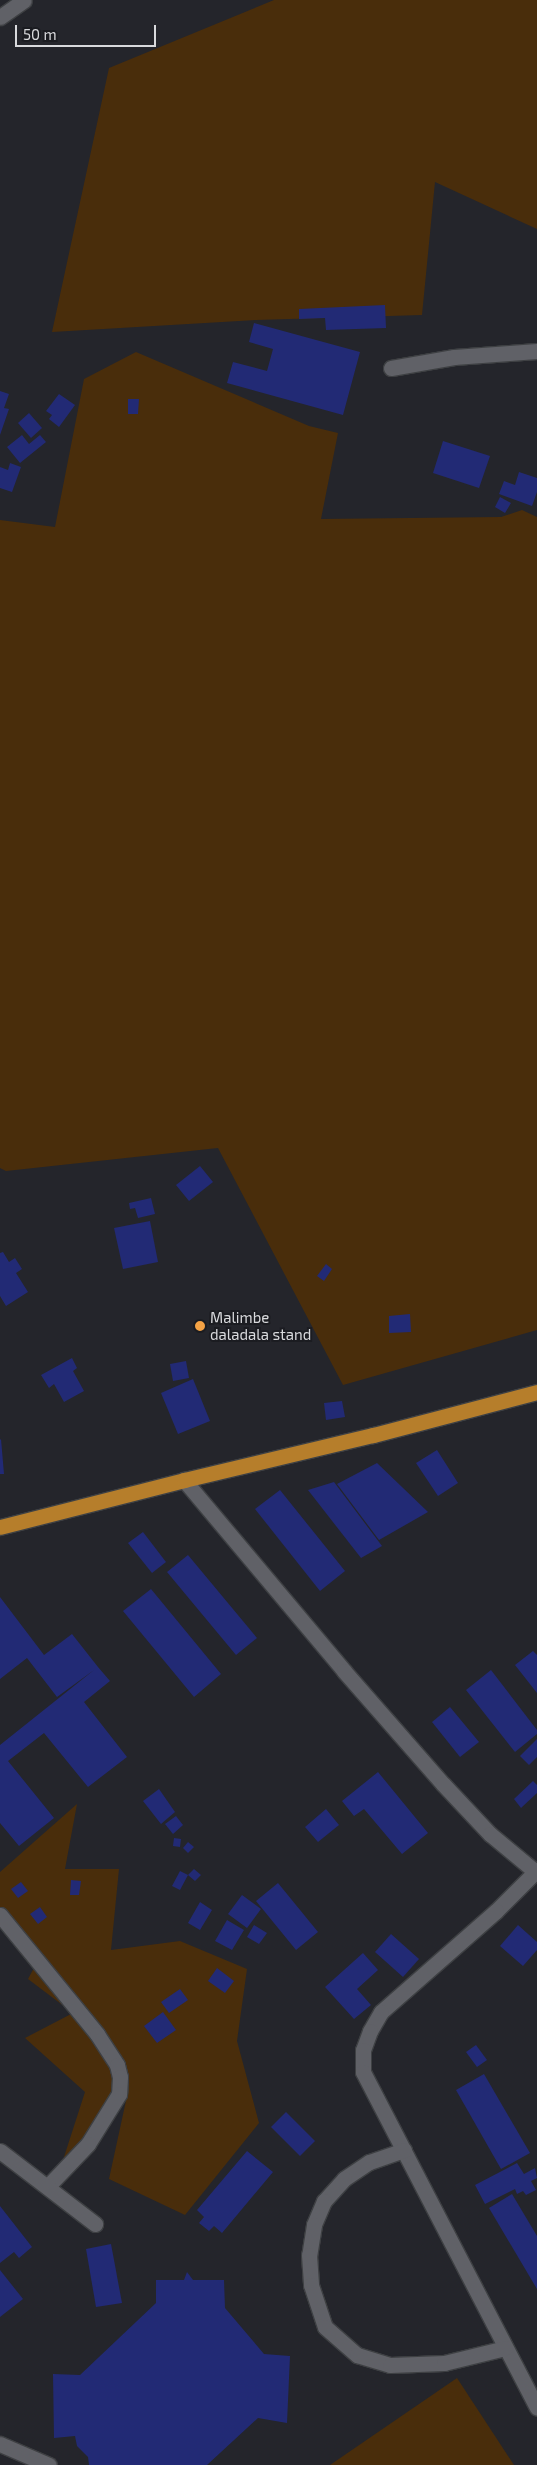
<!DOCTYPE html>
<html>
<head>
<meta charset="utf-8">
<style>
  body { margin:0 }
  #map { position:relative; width:537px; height:2465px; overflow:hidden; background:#24252b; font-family:"Exo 2",sans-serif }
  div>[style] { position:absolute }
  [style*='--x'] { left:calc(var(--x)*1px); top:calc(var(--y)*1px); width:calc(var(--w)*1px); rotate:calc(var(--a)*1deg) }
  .green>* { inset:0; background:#492d0b }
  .building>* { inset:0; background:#222a75 }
  .roads { filter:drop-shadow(1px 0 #3e4043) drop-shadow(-1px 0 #3e4043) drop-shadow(0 1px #3e4043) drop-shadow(0 -1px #3e4043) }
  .minor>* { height:15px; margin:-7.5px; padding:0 7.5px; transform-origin:7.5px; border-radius:7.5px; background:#606167 }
  .major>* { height:15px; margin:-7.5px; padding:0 7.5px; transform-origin:7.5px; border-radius:7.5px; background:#b67e2b }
  .dots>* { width:14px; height:14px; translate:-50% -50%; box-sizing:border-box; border:2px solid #1b1c21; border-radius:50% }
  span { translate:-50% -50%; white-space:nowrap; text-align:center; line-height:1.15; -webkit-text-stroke:4px #1b1c21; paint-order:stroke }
  .poi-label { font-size:15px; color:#d9dadd }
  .left { translate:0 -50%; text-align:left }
  .scale { position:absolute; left:15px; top:25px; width:141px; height:22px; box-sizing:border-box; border:2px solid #d9dadd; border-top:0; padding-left:6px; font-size:15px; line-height:18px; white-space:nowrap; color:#d9dadd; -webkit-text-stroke:4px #1b1c21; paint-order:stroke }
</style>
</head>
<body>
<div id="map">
  <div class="green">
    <i style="clip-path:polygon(274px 0,537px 0,537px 229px,435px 182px,422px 315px,256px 320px,52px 332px,109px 68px)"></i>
    <i style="clip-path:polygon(136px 352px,309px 426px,338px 433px,321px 519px,501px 517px,522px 510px,537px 517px,537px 1330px,343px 1385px,218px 1148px,6px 1171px,0 1168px,0 520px,55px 527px,84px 379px)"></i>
    <i style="clip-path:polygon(77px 1804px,65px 1869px,119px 1869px,111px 1950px,180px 1941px,247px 1969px,237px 2041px,259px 2123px,185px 2215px,109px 2179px,127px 2096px,63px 2160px,85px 2092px,25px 2038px,73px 2013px,28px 1979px,42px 1953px,0 1908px,0 1872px)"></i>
    <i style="clip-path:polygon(457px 2378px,514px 2465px,330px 2465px)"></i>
  </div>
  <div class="building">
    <i style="clip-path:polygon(385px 305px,386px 328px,326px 330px,325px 318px,299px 319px,299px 309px)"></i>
    <i style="clip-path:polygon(254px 323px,360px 352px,343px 415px,227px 383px,233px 362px,267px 371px,273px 349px,249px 342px)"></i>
    <i style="clip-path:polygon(0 391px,9px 394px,4px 408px,9px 409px,0 435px)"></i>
    <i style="clip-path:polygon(59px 394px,75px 405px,59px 427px,49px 419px,52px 415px,46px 411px)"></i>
    <i style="clip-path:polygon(128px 399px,139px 399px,138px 414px,128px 414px)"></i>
    <i style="clip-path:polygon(29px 413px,42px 428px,31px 438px,18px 423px)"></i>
    <i style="clip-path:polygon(22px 435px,29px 444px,40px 435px,46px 442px,20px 463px,7px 447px)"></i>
    <i style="clip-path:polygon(443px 441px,490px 456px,479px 488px,433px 473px)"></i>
    <i style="clip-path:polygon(10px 463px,21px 467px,12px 492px,0 488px,0 467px,8px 470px)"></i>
    <i style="clip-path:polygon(519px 472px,537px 478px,537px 492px,532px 506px,499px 494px,504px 481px,515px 485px)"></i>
    <i style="clip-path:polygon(500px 497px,511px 503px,505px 513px,495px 507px)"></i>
    <i style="clip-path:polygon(200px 1166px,213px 1182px,189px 1201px,176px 1185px)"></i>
    <i style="clip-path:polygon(151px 1198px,155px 1214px,138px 1218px,135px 1208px,130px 1209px,129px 1203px)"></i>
    <i style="clip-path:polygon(150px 1221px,158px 1262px,123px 1269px,114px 1228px)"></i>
    <i style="clip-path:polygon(3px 1252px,9px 1262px,15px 1258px,22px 1269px,16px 1273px,28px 1292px,6px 1306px,0 1296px,0 1253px)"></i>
    <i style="clip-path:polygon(326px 1264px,332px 1269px,324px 1281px,317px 1276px)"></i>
    <i style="clip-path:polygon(410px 1314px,411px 1332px,389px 1333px,389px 1316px)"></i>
    <i style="clip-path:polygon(72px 1358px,77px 1368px,73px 1371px,84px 1391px,64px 1402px,54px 1384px,49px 1388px,41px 1375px)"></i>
    <i style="clip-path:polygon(186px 1361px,189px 1378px,173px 1381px,170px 1364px)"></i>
    <i style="clip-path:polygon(193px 1379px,210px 1421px,178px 1434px,161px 1393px)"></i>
    <i style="clip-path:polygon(342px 1401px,345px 1417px,326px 1420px,324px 1403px)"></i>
    <i style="clip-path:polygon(1px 1439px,4px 1474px,0 1474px,0 1440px)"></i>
    <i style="clip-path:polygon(437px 1450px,458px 1483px,438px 1496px,416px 1463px)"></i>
    <i style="clip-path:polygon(377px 1463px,428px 1512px,379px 1540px,337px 1484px)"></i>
    <i style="clip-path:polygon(334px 1482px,382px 1546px,361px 1558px,308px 1490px)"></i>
    <i style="clip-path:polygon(280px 1490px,345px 1571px,320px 1591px,255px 1509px)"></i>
    <i style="clip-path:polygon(143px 1532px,166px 1562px,152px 1573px,128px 1543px)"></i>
    <i style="clip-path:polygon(188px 1555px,257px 1638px,236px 1655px,167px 1572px)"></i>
    <i style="clip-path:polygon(151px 1589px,221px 1674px,194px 1697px,123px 1611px)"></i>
    <i style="clip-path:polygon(0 1597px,44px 1655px,72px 1634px,98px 1667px,110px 1681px,84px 1702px,127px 1757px,88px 1787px,44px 1733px,8px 1761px,54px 1818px,19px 1846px,0 1823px,0 1745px,94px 1670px,57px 1697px,27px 1658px,0 1679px)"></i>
    <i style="clip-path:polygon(533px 1651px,537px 1655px,537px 1693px,515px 1665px)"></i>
    <i style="clip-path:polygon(491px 1670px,537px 1730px,537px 1734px,515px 1752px,466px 1690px)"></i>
    <i style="clip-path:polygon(450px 1707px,479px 1742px,460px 1757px,432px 1722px)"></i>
    <i style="clip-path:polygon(537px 1739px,537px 1757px,529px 1765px,520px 1756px)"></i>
    <i style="clip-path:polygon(378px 1772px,428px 1833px,402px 1854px,364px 1809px,354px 1816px,342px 1801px)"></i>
    <i style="clip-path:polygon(533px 1781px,537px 1785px,537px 1793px,521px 1808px,514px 1799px)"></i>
    <i style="clip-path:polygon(159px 1789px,175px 1812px,161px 1824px,143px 1801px)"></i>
    <i style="clip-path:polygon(326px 1809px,339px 1825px,318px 1842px,305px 1827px)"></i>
    <i style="clip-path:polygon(176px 1816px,183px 1825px,173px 1834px,165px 1824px)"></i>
    <i style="clip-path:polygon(174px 1838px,181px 1839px,180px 1847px,173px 1846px)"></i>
    <i style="clip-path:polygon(188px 1842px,194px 1847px,188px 1853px,183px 1848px)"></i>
    <i style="clip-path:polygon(194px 1869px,201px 1875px,195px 1881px,188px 1875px)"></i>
    <i style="clip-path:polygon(180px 1871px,188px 1875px,180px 1890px,172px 1886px)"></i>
    <i style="clip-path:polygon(71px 1880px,81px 1881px,79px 1895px,70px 1895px)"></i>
    <i style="clip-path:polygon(21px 1882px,28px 1891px,18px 1898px,11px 1889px)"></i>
    <i style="clip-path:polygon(278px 1883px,318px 1932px,296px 1950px,256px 1901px)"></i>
    <i style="clip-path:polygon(242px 1895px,261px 1909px,247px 1928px,228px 1914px)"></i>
    <i style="clip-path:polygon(200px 1902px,212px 1910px,200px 1930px,188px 1923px)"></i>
    <i style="clip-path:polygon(40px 1907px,47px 1917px,38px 1924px,30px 1914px)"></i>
    <i style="clip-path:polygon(227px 1920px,244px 1930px,232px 1950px,215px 1941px)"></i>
    <i style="clip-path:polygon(254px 1925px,267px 1933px,259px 1944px,247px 1937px)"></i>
    <i style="clip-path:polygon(518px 1925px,537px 1942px,537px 1950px,523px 1966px,500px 1946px)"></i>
    <i style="clip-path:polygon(391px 1934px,419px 1959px,403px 1977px,375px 1952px)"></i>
    <i style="clip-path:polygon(363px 1953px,378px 1970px,357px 1989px,371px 2005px,354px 2019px,325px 1987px)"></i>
    <i style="clip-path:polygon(217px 1968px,234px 1981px,225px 1993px,208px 1981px)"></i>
    <i style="clip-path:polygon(180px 1989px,188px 2000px,169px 2013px,161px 2002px)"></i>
    <i style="clip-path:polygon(163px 2012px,176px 2030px,157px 2043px,144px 2026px)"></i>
    <i style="clip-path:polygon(476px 2045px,487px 2060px,477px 2067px,466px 2052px)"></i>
    <i style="clip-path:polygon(484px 2074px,530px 2153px,501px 2169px,456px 2090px)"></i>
    <i style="clip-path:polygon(286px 2112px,315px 2141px,300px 2156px,271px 2127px)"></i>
    <i style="clip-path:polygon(247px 2151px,273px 2172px,222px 2233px,214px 2226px,209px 2231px,199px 2223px,204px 2217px,197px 2210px)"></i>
    <i style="clip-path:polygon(517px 2163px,524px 2174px,535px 2168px,537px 2178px,531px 2181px,536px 2190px,526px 2195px,523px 2191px,517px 2194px,515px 2189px,485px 2204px,475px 2185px)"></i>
    <i style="clip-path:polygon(512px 2194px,537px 2236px,537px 2289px,489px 2208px)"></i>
    <i style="clip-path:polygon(0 2206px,32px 2247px,19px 2258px,14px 2252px,0 2263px)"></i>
    <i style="clip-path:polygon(111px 2244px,122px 2303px,96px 2307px,86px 2249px)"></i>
    <i style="clip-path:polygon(0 2270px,23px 2299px,0 2317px)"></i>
    <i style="clip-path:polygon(187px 2272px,193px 2280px,224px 2280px,225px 2308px,264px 2354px,290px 2356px,287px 2423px,258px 2418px,207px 2465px,89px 2465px,88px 2457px,77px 2446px,75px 2436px,54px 2438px,53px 2374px,80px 2375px,156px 2303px,156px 2280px,184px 2280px)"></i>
  </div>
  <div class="roads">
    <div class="minor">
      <i style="--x:0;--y:17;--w:29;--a:-35"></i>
      <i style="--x:391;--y:368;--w:64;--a:-9.9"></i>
      <i style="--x:454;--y:357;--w:83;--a:-4.1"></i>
      <i style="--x:184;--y:1480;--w:249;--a:50"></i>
      <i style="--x:344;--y:1671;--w:150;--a:48.8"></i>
      <i style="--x:443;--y:1784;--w:69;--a:46.8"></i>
      <i style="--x:490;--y:1834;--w:61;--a:39.7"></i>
      <i style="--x:537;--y:1870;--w:58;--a:135"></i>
      <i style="--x:496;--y:1911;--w:153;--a:138.7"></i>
      <i style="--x:381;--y:2012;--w:22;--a:120"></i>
      <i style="--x:370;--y:2031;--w:20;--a:110"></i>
      <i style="--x:363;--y:2050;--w:22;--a:90"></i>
      <i style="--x:363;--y:2072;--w:378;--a:62.6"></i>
      <i style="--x:0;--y:1915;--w:154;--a:50.8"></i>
      <i style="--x:97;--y:2034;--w:37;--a:57"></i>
      <i style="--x:117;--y:2065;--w:12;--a:76"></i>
      <i style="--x:120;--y:2077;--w:17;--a:93"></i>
      <i style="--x:119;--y:2094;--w:59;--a:121.8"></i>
      <i style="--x:88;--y:2144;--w:58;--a:133.6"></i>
      <i style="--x:404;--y:2150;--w:37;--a:161"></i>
      <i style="--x:369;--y:2162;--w:30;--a:146"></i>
      <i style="--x:344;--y:2179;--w:30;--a:132"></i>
      <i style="--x:324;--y:2201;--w:26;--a:113"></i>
      <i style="--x:314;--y:2225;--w:30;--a:99"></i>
      <i style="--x:309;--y:2255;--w:30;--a:86"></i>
      <i style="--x:311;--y:2285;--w:44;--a:71.6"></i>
      <i style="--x:325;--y:2327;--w:43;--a:41.2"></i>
      <i style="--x:357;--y:2355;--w:34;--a:17"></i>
      <i style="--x:390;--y:2365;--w:54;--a:-2.1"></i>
      <i style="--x:444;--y:2363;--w:63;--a:-13.8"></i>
      <i style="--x:0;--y:2151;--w:120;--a:37.5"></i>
      <i style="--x:0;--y:2444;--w:53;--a:23.2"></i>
    </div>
    <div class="major">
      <i style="--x:0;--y:1527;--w:190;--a:-14.3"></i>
      <i style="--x:184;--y:1480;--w:194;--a:-13.4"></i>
      <i style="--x:373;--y:1435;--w:170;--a:-14.7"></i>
    </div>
  </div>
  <div class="dots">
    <i style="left:200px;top:1326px;background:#f5a345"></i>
  </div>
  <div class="poi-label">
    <span class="left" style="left:210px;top:1326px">Malimbe<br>daladala stand</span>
  </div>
  <div class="scale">50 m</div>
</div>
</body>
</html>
